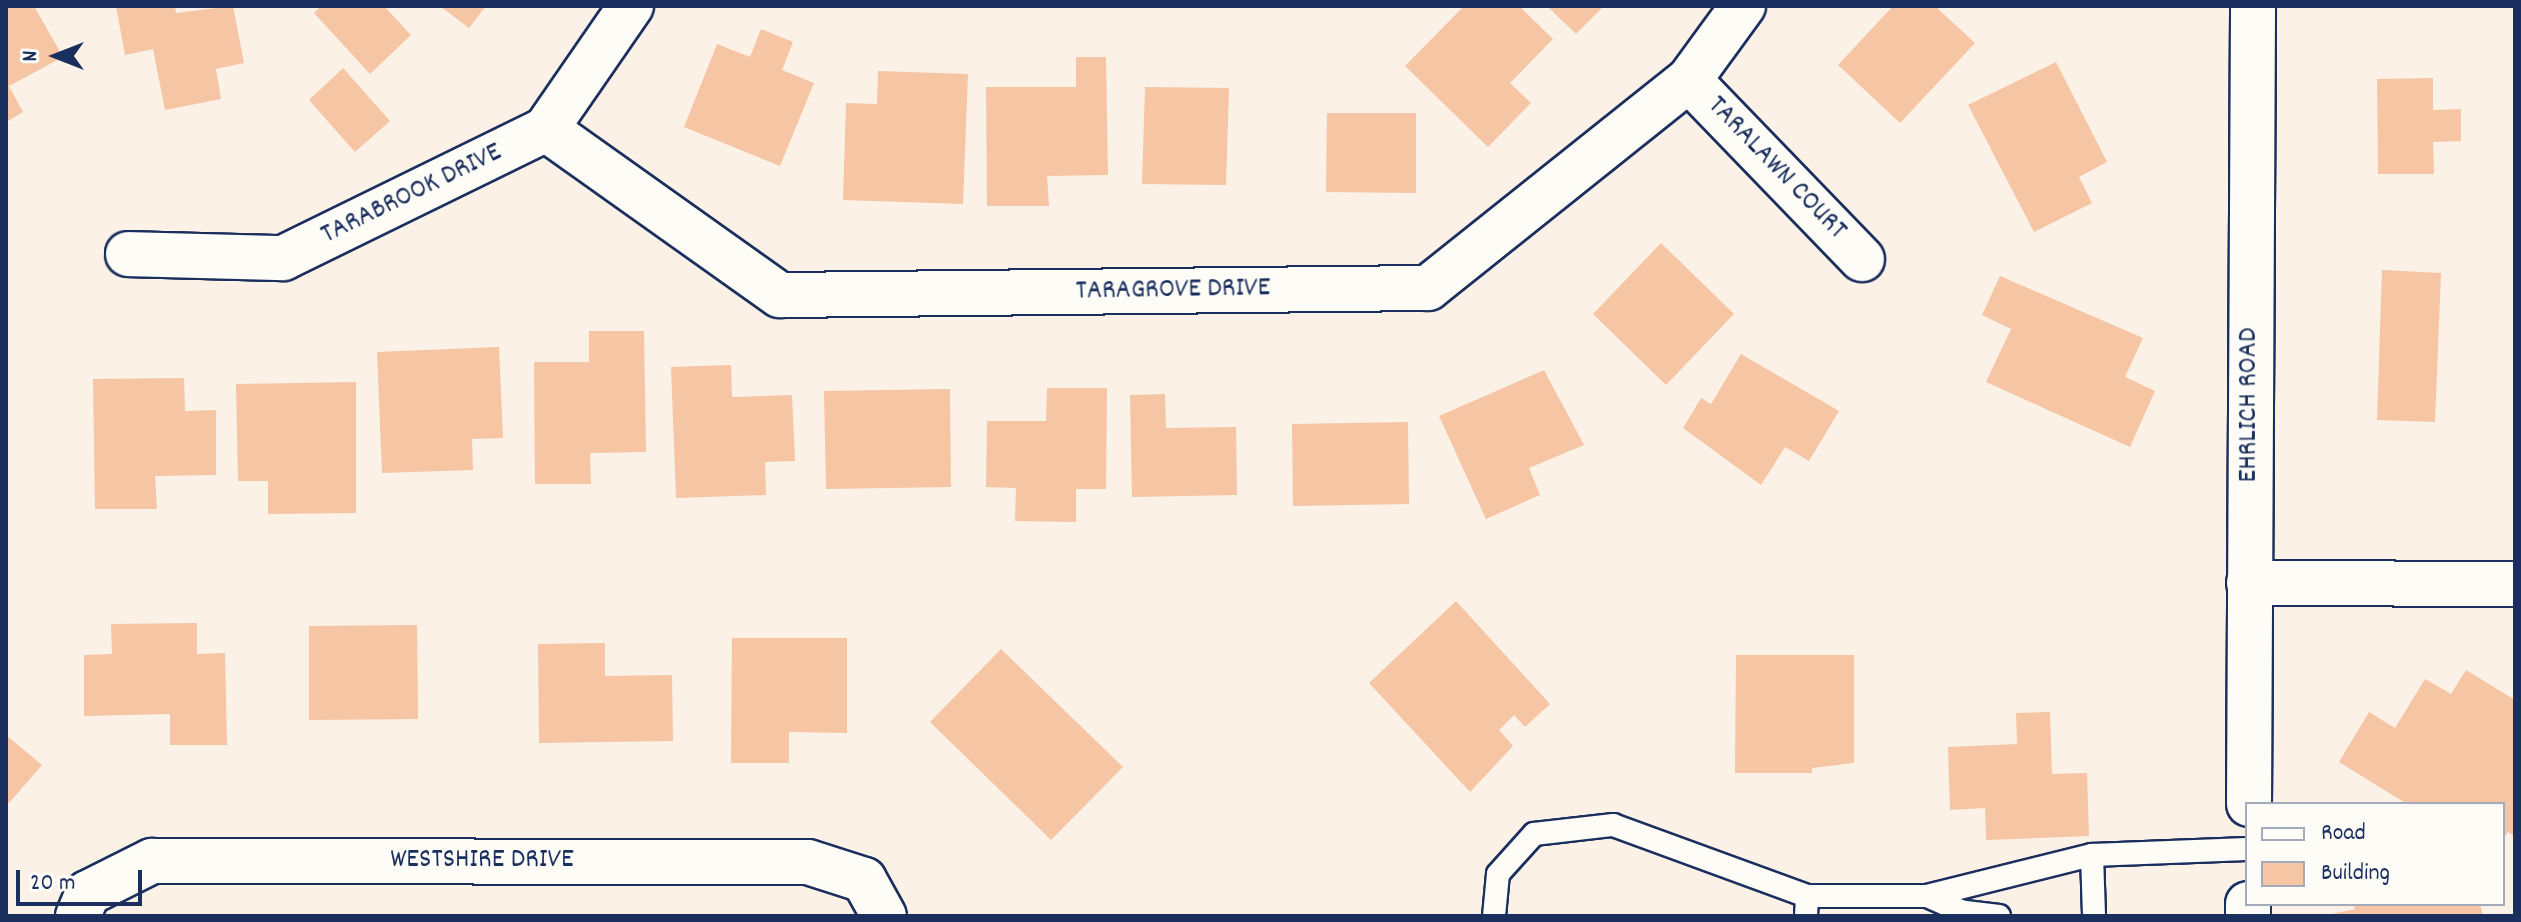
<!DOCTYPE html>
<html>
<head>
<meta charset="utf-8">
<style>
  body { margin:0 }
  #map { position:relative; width:2521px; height:922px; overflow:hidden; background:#fbf1e6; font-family:Dekko,sans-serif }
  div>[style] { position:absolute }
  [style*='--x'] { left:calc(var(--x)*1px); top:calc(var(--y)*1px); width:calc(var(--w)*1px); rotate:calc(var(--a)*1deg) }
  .building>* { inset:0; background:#f5c5a4 }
  .roads { filter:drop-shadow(2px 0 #1b2f5e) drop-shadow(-2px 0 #1b2f5e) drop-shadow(0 2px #1b2f5e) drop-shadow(0 -2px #1b2f5e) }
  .service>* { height:22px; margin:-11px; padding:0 11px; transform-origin:11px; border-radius:11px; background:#fdfcf7 }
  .minor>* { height:44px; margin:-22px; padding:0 22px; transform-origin:22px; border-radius:22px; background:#fdfcf7 }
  span { translate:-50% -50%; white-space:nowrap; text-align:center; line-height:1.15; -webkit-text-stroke:6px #fdfcf7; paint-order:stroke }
  .street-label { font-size:28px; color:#1b2f5e }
  .frame { position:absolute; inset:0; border:8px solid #1b2f5e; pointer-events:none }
  .legend { position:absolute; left:2245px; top:802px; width:260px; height:104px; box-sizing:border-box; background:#fdfcf7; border:2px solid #a3aaba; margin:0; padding:10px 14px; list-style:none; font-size:24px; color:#1b2f5e }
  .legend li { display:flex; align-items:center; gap:16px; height:40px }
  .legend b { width:40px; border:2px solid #a3aaba }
  .north { position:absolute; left:16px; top:16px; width:80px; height:80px; -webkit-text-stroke:6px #fdfcf7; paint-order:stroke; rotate:270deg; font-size:22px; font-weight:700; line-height:32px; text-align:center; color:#1b2f5e }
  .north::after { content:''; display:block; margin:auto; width:28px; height:36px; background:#1b2f5e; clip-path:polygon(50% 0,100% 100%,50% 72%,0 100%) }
  .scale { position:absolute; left:16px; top:870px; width:126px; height:36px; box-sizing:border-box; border:4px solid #1b2f5e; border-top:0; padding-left:10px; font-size:24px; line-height:28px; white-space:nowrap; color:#1b2f5e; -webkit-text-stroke:6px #fdfcf7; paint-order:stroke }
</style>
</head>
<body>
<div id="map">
  <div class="building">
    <i style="clip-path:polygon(6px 6px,34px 6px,63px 57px,9px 86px,23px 112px,6px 122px)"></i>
    <i style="clip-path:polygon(116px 6px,175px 6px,176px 13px,233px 6px,244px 63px,216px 69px,221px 99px,165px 110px,153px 49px,125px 55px)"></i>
    <i style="clip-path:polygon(321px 6px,384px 6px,411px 35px,370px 74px,314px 13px)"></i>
    <i style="clip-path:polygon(440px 6px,486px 6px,469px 28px)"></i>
    <i style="clip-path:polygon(1464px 6px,1519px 6px,1553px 39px,1510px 83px,1531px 103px,1488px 147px,1405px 66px)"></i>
    <i style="clip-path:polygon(1547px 6px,1604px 6px,1576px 34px)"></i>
    <i style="clip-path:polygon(1893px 6px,1935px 6px,1975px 43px,1900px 123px,1838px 65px)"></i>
    <i style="clip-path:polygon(761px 29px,793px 42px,782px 70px,814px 83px,780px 166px,684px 127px,717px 44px,750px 57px)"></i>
    <i style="clip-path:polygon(1076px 57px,1106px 57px,1108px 175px,1047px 176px,1049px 206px,987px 206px,986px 87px,1076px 87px)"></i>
    <i style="clip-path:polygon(2056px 62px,2107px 162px,2079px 177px,2092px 203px,2034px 232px,1968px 105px)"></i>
    <i style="clip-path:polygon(343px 68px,390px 121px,355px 152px,309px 100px)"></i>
    <i style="clip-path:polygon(878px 71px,968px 74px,963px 204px,843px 200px,846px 103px,877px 104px)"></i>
    <i style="clip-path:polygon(2433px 78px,2433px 110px,2461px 109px,2461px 141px,2433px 142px,2434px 174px,2378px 174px,2377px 79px)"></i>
    <i style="clip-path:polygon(1145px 87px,1229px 88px,1226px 185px,1142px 184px)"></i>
    <i style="clip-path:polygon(1327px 113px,1416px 113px,1416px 193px,1326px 192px)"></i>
    <i style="clip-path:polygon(1661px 243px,1734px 314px,1666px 385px,1593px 314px)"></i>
    <i style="clip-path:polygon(2382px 270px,2441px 273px,2435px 422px,2377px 420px)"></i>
    <i style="clip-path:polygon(2000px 276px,2143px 338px,2125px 377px,2155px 391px,2130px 447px,1986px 382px,2011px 329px,1982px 315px)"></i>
    <i style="clip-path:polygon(589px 331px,644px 331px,646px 452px,590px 453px,591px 484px,535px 484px,534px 362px,589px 362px)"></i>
    <i style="clip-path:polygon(499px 347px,503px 438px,472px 439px,473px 470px,382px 473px,377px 352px)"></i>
    <i style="clip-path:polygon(1741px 354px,1839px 411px,1809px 461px,1785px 447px,1761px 485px,1683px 428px,1701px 398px,1711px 404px)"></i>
    <i style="clip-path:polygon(731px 365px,732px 397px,792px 395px,795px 461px,765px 462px,766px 495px,676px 498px,671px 367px)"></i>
    <i style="clip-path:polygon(1544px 370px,1584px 445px,1529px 468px,1540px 495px,1486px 519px,1439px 416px)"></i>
    <i style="clip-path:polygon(184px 378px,185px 411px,216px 410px,216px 475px,155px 476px,157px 509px,95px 509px,93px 379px)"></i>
    <i style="clip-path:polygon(356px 382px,356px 513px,268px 514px,268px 481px,238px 481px,236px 384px)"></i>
    <i style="clip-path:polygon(1047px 388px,1107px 388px,1106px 489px,1076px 489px,1076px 522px,1015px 521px,1016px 488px,986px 487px,987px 421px,1046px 421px)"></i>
    <i style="clip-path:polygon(950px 389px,951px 487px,826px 489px,824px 391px)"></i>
    <i style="clip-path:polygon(1165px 394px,1166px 428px,1236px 427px,1237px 495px,1132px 497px,1130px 395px)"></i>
    <i style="clip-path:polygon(1408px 422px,1409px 504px,1293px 506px,1292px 424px)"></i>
    <i style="clip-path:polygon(1456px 601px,1550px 704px,1525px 727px,1514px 715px,1499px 730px,1513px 746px,1470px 792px,1369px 683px)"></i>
    <i style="clip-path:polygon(197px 623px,197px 654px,225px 653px,227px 745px,170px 745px,170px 714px,84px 716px,84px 655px,112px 654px,111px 624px)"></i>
    <i style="clip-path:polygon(417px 625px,418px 719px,309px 720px,309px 626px)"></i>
    <i style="clip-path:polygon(732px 638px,847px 638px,847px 733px,789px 732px,789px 763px,731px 763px)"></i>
    <i style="clip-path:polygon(605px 643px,605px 676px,672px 675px,673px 741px,539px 743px,538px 644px)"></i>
    <i style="clip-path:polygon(1001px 649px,1123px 767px,1051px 840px,930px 722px)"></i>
    <i style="clip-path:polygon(1736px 655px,1854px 655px,1854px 763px,1812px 768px,1812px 773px,1735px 773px)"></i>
    <i style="clip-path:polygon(2466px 670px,2515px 700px,2515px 836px,2508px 832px,2503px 839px,2503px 804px,2407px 804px,2339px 762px,2369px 712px,2395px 728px,2425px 679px,2451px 694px)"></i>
    <i style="clip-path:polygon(2050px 712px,2052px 774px,2087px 773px,2089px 836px,1986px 840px,1985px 808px,1950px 810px,1948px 747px,2017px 744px,2016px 713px)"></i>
    <i style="clip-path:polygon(6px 735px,42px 765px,9px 803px,6px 800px)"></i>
    <i style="clip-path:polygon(2354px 904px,2480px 904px,2483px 916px,2323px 916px,2355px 909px)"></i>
  </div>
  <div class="roads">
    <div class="service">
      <i style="--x:2092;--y:855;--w:61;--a:88.1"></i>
      <i style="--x:1494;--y:916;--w:42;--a:-84.6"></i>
      <i style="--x:1498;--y:874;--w:54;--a:-48"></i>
      <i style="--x:1534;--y:834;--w:80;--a:-6.5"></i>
      <i style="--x:1613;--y:825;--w:207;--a:20.1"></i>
      <i style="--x:1807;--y:896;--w:120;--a:0"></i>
      <i style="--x:1806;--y:916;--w:20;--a:-87"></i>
      <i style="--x:1999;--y:916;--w:38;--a:-173"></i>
      <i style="--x:1961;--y:911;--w:37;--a:-156"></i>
      <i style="--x:1927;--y:896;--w:170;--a:-14"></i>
      <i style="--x:2092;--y:855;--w:155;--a:-2.2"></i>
    </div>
    <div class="minor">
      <i style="--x:1689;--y:80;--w:249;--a:46"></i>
      <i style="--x:546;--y:129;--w:287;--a:35.4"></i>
      <i style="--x:780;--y:295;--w:648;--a:-0.62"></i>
      <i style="--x:1428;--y:288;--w:334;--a:-38.6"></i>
      <i style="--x:1689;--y:80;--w:92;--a:-53.9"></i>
      <i style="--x:128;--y:254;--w:155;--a:1.5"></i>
      <i style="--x:283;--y:258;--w:293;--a:-26.1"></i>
      <i style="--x:546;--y:129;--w:150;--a:-55.4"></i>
      <i style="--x:2249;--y:583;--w:266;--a:0.2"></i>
      <i style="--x:2249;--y:804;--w:798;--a:-89.71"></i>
      <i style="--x:78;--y:916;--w:25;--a:-67"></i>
      <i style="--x:88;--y:893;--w:72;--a:-26.6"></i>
      <i style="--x:152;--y:861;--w:656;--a:0.09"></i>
      <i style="--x:808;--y:862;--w:59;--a:17.8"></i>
      <i style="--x:864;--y:880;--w:41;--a:60.9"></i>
      <i style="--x:2248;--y:916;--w:12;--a:-90"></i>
    </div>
  </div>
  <div class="street-label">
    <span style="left:1776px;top:169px;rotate:46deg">TARALAWN COURT</span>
    <span style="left:412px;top:195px;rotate:-26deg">TARABROOK DRIVE</span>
    <span style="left:1173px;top:291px;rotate:-1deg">TARAGROVE DRIVE</span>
    <span style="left:2250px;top:405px;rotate:-90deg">EHRLICH ROAD</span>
    <span style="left:482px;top:861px">WESTSHIRE DRIVE</span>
  </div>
  <div class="frame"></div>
  <ul class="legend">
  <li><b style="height:10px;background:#fdfcf7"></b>Road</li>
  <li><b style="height:22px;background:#f5c5a4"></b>Building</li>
  </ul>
  <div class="north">N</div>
  <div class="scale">20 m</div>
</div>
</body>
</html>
